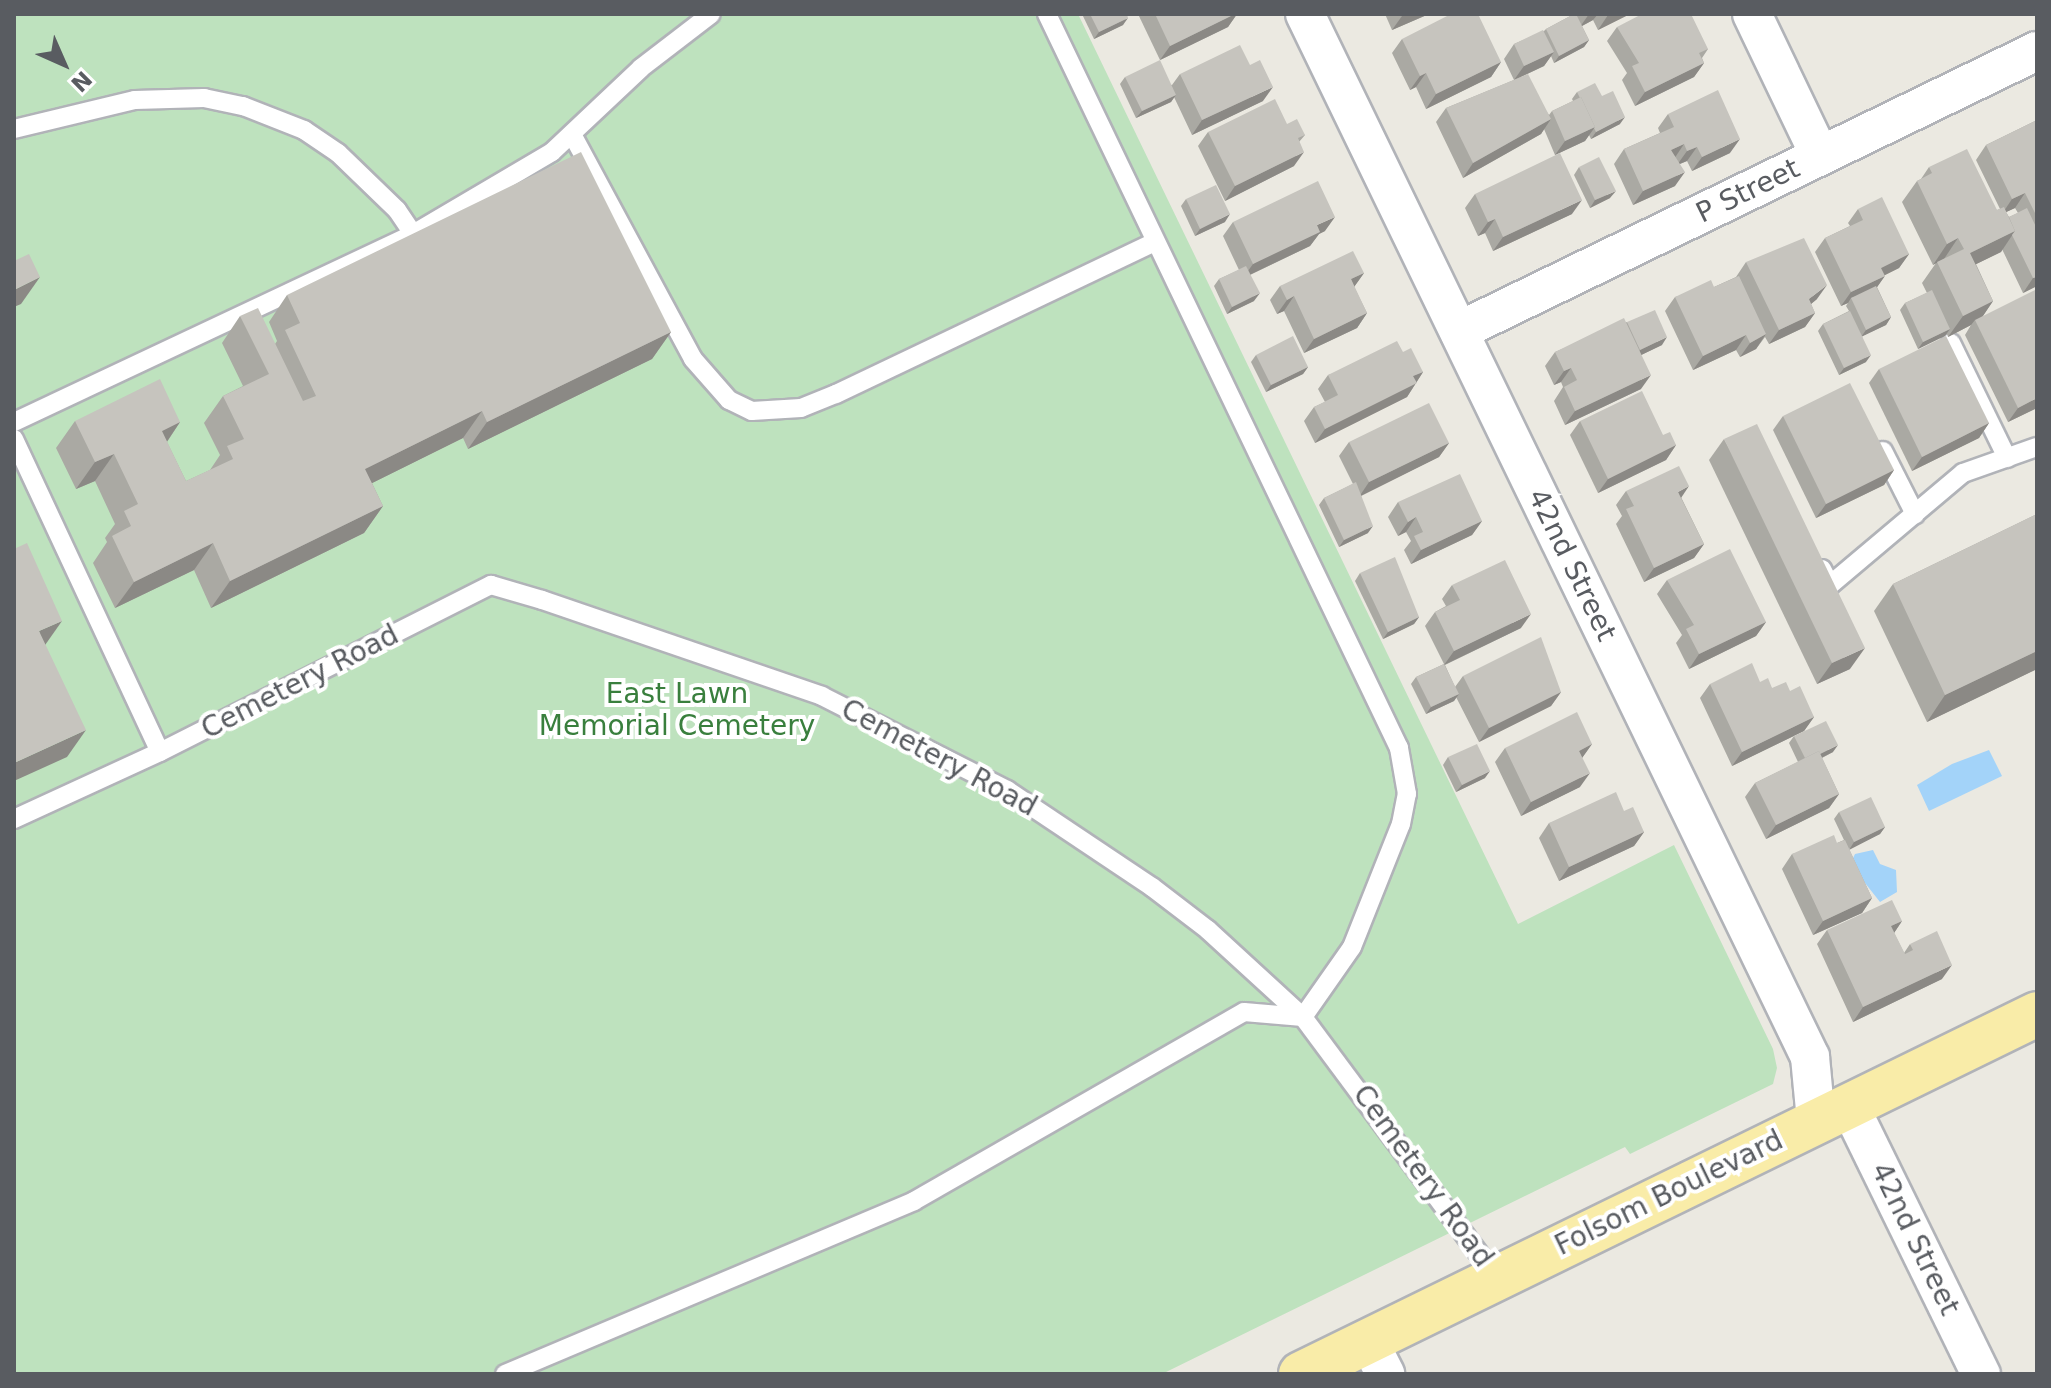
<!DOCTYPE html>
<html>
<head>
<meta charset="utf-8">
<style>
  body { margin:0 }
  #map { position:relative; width:2051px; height:1388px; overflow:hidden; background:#ebe9e1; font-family:"DejaVu Sans",sans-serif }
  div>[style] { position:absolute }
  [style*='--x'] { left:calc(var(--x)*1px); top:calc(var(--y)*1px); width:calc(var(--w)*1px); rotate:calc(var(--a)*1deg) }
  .green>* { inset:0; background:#bee2be }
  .water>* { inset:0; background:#a3d3f9 }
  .roads { filter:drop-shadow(2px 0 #b1b3b8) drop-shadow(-2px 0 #b1b3b8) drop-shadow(0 2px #b1b3b8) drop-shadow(0 -2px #b1b3b8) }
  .lane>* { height:18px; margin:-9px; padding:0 9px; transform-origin:9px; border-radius:9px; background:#fff }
  .street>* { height:38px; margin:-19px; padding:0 19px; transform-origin:19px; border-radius:19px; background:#fff }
  .primary>* { height:44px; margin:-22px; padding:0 22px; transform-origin:22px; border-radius:22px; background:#f9eca8 }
  .wall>* { inset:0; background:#aaa9a3 }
  .shaded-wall>* { inset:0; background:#8b8985 }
  .building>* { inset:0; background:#c6c4be }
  span { translate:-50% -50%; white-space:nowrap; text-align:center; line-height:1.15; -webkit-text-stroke:8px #fff; paint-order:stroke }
  .street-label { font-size:28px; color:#595c61 }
  .park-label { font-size:28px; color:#397f3d }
  .frame { position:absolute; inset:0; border:16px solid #595c61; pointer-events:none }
  .north { position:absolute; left:24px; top:24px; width:80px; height:80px; -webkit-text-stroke:6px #fff; paint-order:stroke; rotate:135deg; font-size:22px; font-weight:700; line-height:32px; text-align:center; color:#595c61 }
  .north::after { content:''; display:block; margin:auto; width:28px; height:36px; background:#595c61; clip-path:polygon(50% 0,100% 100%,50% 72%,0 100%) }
</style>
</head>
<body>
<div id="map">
  <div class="green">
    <i style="clip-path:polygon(14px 14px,1078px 14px,1518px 924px,1674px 845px,1773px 1049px,1777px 1068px,1773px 1084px,1630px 1154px,1625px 1147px,1162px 1374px,14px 1374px)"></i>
  </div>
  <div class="water">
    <i style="clip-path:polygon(1989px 750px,2002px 776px,1929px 811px,1917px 785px,1952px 764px)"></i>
    <i style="clip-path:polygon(1873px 850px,1880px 864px,1896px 870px,1897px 892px,1880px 902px,1850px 864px,1855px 854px)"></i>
  </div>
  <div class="roads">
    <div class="lane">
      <i style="--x:14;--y:129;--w:124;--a:-13.5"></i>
      <i style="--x:135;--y:100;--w:69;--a:-1.7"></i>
      <i style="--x:204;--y:98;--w:40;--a:12"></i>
      <i style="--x:243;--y:106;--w:66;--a:21.5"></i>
      <i style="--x:304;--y:130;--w:41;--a:34.1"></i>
      <i style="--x:338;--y:153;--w:82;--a:44"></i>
      <i style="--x:397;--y:210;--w:29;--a:56"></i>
      <i style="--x:413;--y:234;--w:161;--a:-30.5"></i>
      <i style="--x:552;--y:152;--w:122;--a:-43.3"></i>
      <i style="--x:641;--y:68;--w:88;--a:-37.6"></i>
      <i style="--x:573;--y:136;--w:253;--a:61.7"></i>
      <i style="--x:693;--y:359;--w:55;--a:48.7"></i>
      <i style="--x:729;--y:400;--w:25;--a:26"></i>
      <i style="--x:752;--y:411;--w:49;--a:-3.5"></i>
      <i style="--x:801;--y:408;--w:38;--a:-22"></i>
      <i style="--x:836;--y:394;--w:352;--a:-25.5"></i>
      <i style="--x:1951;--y:343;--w:128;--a:64"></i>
      <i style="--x:14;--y:422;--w:441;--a:-25.2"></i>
      <i style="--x:14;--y:439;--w:345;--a:65"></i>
      <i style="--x:1883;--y:451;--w:71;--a:63.1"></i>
      <i style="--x:1822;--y:569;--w:18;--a:63"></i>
      <i style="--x:1830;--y:585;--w:174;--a:-40.1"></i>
      <i style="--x:1963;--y:473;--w:78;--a:-19.4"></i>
      <i style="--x:14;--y:819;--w:161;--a:-24.7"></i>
      <i style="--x:160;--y:752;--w:371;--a:-26.8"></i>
      <i style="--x:491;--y:585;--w:53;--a:16.4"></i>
      <i style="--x:542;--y:600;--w:296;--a:18.9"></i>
      <i style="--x:822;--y:696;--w:208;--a:26.9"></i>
      <i style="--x:1007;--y:790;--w:174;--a:33.8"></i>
      <i style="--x:1152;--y:887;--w:71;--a:37.5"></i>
      <i style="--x:1208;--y:930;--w:129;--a:42.5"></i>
      <i style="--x:1303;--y:1017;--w:324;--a:53.4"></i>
      <i style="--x:505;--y:1374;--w:444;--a:-22.9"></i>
      <i style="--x:914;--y:1201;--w:380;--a:-29.8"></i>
      <i style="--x:1244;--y:1012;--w:59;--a:4.8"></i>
      <i style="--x:1303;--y:1017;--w:85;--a:-55"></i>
      <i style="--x:1352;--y:947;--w:132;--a:-68.3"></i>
      <i style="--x:1401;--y:824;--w:31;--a:-79"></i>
      <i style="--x:1407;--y:794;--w:47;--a:-99.9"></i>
      <i style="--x:1399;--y:748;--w:814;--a:-115.62"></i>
    </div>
    <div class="street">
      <i style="--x:1305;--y:14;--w:1159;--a:64.16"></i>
      <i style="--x:1810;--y:1057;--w:64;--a:84.6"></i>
      <i style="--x:1752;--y:14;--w:157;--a:64.4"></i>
      <i style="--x:1459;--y:331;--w:642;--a:-25.85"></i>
      <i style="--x:1849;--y:1105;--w:300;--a:63.9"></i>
      <i style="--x:1369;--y:1342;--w:36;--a:63"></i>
    </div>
    <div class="primary">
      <i style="--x:1301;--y:1374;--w:819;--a:-26.06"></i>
    </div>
  </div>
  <div class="wall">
    <i style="clip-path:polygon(1082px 14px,1127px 14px,1123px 25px,1094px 39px)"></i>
    <i style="clip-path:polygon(1138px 14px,1237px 14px,1228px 27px,1160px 60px)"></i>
    <i style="clip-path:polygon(1385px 14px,1429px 14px,1392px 30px)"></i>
    <i style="clip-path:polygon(1574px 14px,1630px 14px,1598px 30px,1593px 20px,1582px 26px,1589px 40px,1584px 47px,1554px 63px,1551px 56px,1544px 66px,1521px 77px,1549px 115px,1552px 111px,1573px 101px,1572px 99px,1577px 92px,1602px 96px,1620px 124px,1591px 139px,1589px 135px,1585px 141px,1555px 155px,1544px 129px,1541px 134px,1463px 178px,1436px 122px,1446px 108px,1514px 80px,1504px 59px,1514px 44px,1544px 31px,1546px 29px)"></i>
    <i style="clip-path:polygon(1617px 27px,1708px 49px,1702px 58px,1704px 63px,1694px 77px,1635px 106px,1622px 80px,1627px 73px,1607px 41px)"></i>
    <i style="clip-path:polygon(1402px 39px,1501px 62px,1491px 77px,1426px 109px,1416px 87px,1410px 90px,1392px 53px)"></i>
    <i style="clip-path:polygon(1180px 74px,1263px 101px,1192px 135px,1174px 97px,1171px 102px,1136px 118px,1120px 84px,1125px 77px,1172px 85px)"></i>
    <i style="clip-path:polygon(1668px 114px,1730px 153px,1692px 171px,1687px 161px,1680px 164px,1675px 186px,1633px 205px,1614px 164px,1624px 149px,1660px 133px,1658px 128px)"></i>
    <i style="clip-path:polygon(evenodd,2037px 119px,2037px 286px,2023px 293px,2002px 249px,2001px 252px,1976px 264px,1993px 301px,1982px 317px,2037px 408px,2008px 422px,1965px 335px,1971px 325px,1948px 337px,1947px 334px,1918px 349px,1900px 310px,1905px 303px,1927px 293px,1922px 283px,1936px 263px,1933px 265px,1902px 202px,1917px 181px,1921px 179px,1929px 167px,1997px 210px,2000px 209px,1976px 160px,1986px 145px,2035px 121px,2037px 119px,2015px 208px,2018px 213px,2009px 217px,2006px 212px,2015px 208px)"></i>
    <i style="clip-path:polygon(1287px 124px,1305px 135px,1299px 142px,1294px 166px,1225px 201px,1198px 146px,1208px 132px)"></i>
    <i style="clip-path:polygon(1579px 167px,1610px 198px,1590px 208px,1574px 175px)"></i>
    <i style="clip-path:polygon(1475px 194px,1572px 214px,1493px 251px,1485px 233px,1478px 236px,1465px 208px)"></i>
    <i style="clip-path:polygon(1186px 199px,1225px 222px,1195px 236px,1181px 206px)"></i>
    <i style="clip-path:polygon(1858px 209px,1909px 254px,1899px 268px,1885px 275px,1877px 287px,1891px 317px,1886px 325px,1862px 336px,1866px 362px,1839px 375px,1818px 331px,1823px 324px,1849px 311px,1846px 306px,1848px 303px,1841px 306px,1815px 252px,1825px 238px,1850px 226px,1848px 223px)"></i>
    <i style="clip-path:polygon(1233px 222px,1325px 231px,1319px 234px,1310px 246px,1250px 275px,1254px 301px,1227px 314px,1214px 286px,1219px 279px,1239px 270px,1223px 236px)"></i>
    <i style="clip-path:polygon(1746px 262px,1817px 299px,1811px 304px,1815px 313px,1805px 327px,1769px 344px,1765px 337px,1756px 349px,1740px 357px,1736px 350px,1693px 370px,1665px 311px,1675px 297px,1714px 287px,1736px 277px)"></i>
    <i style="clip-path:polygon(1364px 273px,1354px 287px,1367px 313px,1357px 328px,1304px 353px,1284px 311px,1277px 314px,1270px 300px,1280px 286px)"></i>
    <i style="clip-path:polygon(287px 295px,671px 332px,652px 359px,468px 449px,463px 438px,372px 483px,383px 506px,364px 533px,211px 608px,194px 570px,115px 608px,93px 563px,107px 542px,105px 538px,115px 524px,95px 481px,76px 489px,56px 448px,75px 421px,180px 422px,167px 442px,186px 481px,210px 470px,220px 455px,204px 423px,223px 396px,243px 386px,222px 343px,240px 316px,275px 344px,277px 341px,269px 322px)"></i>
    <i style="clip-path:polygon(1627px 322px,1662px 345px,1641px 355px,1641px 389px,1565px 425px,1554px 401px,1563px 387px,1561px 382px,1554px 385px,1545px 366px,1555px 352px)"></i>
    <i style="clip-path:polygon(1403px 352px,1423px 372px,1407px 397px,1315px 443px,1304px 421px,1314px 407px,1325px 402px,1318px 389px,1328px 375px)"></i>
    <i style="clip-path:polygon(1256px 355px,1308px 367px,1303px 374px,1266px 392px,1251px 362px)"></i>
    <i style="clip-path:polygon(1879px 369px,1989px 423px,1979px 438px,1912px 471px,1869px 383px)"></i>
    <i style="clip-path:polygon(1783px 416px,1894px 470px,1884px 485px,1816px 518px,1773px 430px)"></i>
    <i style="clip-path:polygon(1580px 421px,1663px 435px,1676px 445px,1666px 460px,1598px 493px,1570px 435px)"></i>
    <i style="clip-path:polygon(1724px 439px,1850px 669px,1817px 684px,1709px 460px)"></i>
    <i style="clip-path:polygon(1349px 442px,1449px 443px,1439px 457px,1361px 495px,1368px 533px,1339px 547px,1319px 505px,1324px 498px,1353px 484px,1339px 456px)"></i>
    <i style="clip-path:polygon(1626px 491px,1681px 497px,1704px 544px,1694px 558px,1644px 582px,1616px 524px,1622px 516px,1616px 505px)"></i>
    <i style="clip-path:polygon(1398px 502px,1482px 521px,1472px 535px,1411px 564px,1404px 550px,1411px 541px,1406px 532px,1398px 536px,1388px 517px)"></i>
    <i style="clip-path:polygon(2037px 514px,2037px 669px,1927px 722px,1874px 611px,1893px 584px)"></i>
    <i style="clip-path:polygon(1360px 573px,1419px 617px,1414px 624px,1383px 639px,1355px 581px)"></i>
    <i style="clip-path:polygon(1667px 580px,1766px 622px,1756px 636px,1689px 669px,1676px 643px,1682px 635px,1657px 594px)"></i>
    <i style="clip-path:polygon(1452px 585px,1521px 628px,1445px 665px,1455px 687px,1463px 676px,1561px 692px,1551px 706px,1479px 742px,1456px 697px,1454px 701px,1426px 714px,1411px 684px,1416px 677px,1444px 664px,1425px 626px,1435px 612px,1446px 606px,1442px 599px)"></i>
    <i style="clip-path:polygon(1760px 682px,1772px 688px,1790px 691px,1814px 717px,1804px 731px,1732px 766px,1700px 698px,1710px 684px)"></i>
    <i style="clip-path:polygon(1794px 736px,1833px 752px,1822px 758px,1839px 794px,1829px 808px,1766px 839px,1745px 797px,1755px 783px,1798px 762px,1789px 743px)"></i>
    <i style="clip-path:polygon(1592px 744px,1582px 758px,1580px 787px,1521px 816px,1495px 762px,1505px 748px)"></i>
    <i style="clip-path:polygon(1448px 757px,1485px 778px,1456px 792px,1443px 765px)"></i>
    <i style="clip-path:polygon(1624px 811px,1644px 832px,1634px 846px,1559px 881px,1539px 838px,1549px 823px)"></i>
    <i style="clip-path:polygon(1839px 812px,1885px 827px,1880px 834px,1849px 849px,1872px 898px,1862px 913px,1813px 935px,1782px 869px,1792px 854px,1837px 843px,1844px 840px,1834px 819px)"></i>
    <i style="clip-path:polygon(1902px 921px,1894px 933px,1904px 953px,1910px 944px,1942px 979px,1853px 1022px,1817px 944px,1827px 930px)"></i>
  </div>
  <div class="shaded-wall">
    <i style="clip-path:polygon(1235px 14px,1237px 14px,1228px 27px,1160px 60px,1170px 46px)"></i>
    <i style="clip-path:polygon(1407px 14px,1429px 14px,1392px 30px,1402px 16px)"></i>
    <i style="clip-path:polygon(1589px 14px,1598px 14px,1593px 20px,1580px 27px)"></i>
    <i style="clip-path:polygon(1610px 14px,1630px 14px,1598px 30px,1608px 15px)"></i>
    <i style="clip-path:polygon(1128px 18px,1123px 25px,1094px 39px,1099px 32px)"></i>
    <i style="clip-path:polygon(1589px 40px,1584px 47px,1554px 63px,1559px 56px)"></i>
    <i style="clip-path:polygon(1554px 52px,1544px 66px,1514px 80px,1524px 66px)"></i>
    <i style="clip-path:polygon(1501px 62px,1491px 77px,1426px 109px,1436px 94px)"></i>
    <i style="clip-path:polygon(1704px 63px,1694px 77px,1635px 106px,1645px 92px)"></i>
    <i style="clip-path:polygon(1426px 73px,1416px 87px,1410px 90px,1420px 76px)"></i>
    <i style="clip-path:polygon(1273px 87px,1263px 101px,1192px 135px,1202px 120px)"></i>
    <i style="clip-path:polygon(1176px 95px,1171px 102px,1136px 118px,1142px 111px)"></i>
    <i style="clip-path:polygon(1625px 117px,1620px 124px,1591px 139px,1596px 132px)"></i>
    <i style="clip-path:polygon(1551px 119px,1541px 134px,1463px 178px,1473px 163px)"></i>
    <i style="clip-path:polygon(1595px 127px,1585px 141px,1555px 155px,1565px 141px)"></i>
    <i style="clip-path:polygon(1740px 139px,1730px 153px,1692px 171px,1702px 157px)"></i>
    <i style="clip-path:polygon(1684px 144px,1674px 159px,1671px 150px)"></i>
    <i style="clip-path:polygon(1697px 147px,1687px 161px,1677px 165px,1687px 151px)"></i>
    <i style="clip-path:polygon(1304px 152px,1294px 166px,1225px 201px,1235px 186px)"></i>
    <i style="clip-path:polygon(1685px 172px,1675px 186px,1633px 205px,1643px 191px)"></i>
    <i style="clip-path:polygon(1616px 191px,1610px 198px,1590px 208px,1595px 200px)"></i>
    <i style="clip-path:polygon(2025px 193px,2015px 208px,2002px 214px,2012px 199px)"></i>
    <i style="clip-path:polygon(1582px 200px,1572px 214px,1493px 251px,1503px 237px)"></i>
    <i style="clip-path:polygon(1230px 214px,1225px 222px,1195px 236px,1200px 229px)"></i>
    <i style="clip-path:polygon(1335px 217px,1325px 231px,1319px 234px,1310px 246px,1243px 278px,1253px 264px,1317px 225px)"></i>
    <i style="clip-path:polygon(1495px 219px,1485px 233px,1478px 236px,1488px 222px)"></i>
    <i style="clip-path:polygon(2015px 231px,2001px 252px,1956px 274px,1970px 253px)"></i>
    <i style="clip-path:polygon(1958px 238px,1944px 259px,1933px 265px,1947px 244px)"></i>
    <i style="clip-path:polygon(1909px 254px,1899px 268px,1871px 282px,1881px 268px)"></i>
    <i style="clip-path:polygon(1364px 273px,1354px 287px,1351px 279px)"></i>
    <i style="clip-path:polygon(1885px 276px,1875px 290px,1851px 298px,1848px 303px,1841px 306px,1851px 292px)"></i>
    <i style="clip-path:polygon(40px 277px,21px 304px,14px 307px,14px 290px)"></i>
    <i style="clip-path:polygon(2037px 277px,2037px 286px,2023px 293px,2033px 278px)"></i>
    <i style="clip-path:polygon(1827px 285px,1817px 299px,1799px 314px,1809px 299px)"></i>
    <i style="clip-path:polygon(1260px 293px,1254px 301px,1227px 314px,1232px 307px)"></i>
    <i style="clip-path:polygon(1294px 296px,1284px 311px,1277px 314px,1287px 300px)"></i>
    <i style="clip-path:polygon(1993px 301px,1979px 322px,1975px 320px,1971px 325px,1948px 337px,1963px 316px)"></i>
    <i style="clip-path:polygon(1367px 313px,1357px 328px,1304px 353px,1314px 339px)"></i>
    <i style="clip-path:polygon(1815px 313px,1805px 327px,1769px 344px,1779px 330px)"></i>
    <i style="clip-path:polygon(1891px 317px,1886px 325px,1861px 337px,1866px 330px)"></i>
    <i style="clip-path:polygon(1950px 329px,1945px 336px,1918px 349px,1923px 342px)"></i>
    <i style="clip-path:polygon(671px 332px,652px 359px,468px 449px,487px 422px)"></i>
    <i style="clip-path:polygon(1766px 334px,1756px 349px,1740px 357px,1750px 343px)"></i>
    <i style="clip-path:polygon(1746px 335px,1736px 350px,1693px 370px,1703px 356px)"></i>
    <i style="clip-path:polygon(1667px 337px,1662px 345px,1635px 358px,1640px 350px)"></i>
    <i style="clip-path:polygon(1871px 355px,1866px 362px,1839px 375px,1844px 368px)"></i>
    <i style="clip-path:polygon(1308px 367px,1303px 374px,1266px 392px,1271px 385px)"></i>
    <i style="clip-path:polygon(1571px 368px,1561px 382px,1554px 385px,1564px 371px)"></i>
    <i style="clip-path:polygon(1423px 372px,1407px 397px,1315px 443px,1325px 429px,1413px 376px)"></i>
    <i style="clip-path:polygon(1651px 375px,1641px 389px,1565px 425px,1575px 411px)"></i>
    <i style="clip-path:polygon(2037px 398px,2037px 408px,2008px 422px,2018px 408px)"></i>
    <i style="clip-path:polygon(482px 411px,463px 438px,346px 496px,365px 469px)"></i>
    <i style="clip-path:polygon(180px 422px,162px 449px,162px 431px)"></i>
    <i style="clip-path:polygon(1989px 423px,1979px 438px,1912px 471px,1922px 457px)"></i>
    <i style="clip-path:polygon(1449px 443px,1439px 457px,1359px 497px,1369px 482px)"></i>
    <i style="clip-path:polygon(1676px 445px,1666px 460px,1598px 493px,1608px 479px)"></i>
    <i style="clip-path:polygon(114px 454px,95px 481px,76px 489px,95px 462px)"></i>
    <i style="clip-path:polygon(1894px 470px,1884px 485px,1816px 518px,1826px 504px)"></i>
    <i style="clip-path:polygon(1689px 486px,1679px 501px,1678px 492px)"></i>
    <i style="clip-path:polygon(383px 506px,364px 533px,211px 608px,230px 581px)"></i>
    <i style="clip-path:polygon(1416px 517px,1406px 532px,1398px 536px,1408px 522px)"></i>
    <i style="clip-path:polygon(1482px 521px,1472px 535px,1411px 564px,1421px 550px)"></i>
    <i style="clip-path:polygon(1373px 526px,1368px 533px,1339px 547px,1344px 540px)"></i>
    <i style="clip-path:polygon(213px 543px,194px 570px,115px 608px,134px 582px)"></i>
    <i style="clip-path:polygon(1704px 544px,1694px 558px,1644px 582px,1654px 568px)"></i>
    <i style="clip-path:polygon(1531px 614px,1521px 628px,1444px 665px,1454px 651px)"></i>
    <i style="clip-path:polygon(1419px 617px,1414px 624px,1383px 639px,1388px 632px)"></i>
    <i style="clip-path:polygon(62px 621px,43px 648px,39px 631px)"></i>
    <i style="clip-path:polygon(1766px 622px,1756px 636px,1689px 669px,1699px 654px)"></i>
    <i style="clip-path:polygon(1865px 648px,1850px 669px,1817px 684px,1832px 663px)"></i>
    <i style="clip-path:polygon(2037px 651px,2037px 669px,1927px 722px,1945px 695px)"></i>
    <i style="clip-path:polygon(1561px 692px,1551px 706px,1479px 742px,1489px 728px)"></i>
    <i style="clip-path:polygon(1459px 694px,1454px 701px,1426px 714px,1431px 707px)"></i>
    <i style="clip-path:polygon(1814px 717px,1804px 731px,1732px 766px,1742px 752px)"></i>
    <i style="clip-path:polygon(86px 730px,67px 757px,14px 781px,14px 763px)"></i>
    <i style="clip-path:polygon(1592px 744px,1582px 758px,1579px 751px)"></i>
    <i style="clip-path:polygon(1838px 745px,1833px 752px,1801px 768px,1806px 761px)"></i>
    <i style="clip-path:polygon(1490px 771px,1485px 778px,1456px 792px,1462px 785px)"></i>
    <i style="clip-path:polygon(1590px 773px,1580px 787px,1521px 816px,1531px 802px)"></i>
    <i style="clip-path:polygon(1839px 794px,1829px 808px,1766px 839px,1776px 825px)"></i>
    <i style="clip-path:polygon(1885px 827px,1880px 834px,1849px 850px,1854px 842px)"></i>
    <i style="clip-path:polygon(1644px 832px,1634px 846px,1559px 881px,1569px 867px)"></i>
    <i style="clip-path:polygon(1872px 898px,1862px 913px,1813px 935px,1823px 921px)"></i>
    <i style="clip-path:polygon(1902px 921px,1892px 936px,1891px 926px)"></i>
    <i style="clip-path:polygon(1952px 965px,1942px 979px,1853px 1022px,1863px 1007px)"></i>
  </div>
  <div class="building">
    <i style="clip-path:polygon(1090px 14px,1127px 14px,1128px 18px,1099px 32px)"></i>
    <i style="clip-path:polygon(1155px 14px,1235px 14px,1170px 46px)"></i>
    <i style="clip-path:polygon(1451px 14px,1478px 14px,1501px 62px,1436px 94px,1426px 73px,1420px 76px,1402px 39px)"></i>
    <i style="clip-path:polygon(1574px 14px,1576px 14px,1589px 40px,1559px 56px,1546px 29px)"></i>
    <i style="clip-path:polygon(1642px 14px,1691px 14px,1708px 49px,1699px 53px,1704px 63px,1645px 92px,1632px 66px,1639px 63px,1617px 27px)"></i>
    <i style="clip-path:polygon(1543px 30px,1554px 52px,1524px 66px,1514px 44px)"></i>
    <i style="clip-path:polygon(1240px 45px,1250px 65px,1260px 60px,1273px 87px,1202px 120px,1180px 74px)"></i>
    <i style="clip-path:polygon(1160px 60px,1176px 95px,1142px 111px,1125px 77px)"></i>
    <i style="clip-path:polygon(1528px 74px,1551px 119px,1473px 163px,1446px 108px)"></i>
    <i style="clip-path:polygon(1595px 83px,1602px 96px,1613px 91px,1625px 117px,1596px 132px,1594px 128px,1595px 127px,1581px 97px,1580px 98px,1577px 92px)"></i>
    <i style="clip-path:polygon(1718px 90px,1740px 139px,1702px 157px,1697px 147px,1687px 151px,1684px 144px,1671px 150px,1685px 172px,1643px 191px,1624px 149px,1674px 127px,1668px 114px)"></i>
    <i style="clip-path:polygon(1581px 97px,1595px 127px,1565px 141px,1552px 111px)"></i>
    <i style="clip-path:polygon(1275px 99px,1287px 124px,1297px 119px,1305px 135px,1298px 138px,1304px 152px,1235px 186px,1208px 132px)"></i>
    <i style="clip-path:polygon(2037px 120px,2037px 217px,2025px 193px,2012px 199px,1986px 145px)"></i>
    <i style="clip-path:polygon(1967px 149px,1997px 210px,2004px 207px,2015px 231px,1970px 253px,1993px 301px,1963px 316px,1937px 262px,1964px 249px,1958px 238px,1947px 244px,1917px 181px,1932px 173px,1929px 167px)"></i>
    <i style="clip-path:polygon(581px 152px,671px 332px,487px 422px,482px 411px,365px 469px,383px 506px,230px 581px,213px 543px,134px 582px,112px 536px,131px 526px,124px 511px,138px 504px,114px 454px,95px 462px,75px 421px,160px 379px,180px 422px,162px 431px,186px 481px,233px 459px,227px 446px,244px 439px,223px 396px,269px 374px,240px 316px,258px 308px,303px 401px,316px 396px,285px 330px,300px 323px,287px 295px)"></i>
    <i style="clip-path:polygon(1560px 153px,1582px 200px,1503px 237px,1495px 219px,1488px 222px,1475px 194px)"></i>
    <i style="clip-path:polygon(1599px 157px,1616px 191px,1595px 200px,1579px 167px)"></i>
    <i style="clip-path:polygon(1318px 181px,1335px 217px,1317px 225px,1320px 232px,1253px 264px,1233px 222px)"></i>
    <i style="clip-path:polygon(1216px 185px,1230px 214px,1200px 229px,1186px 199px)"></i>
    <i style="clip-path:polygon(1882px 197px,1909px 254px,1881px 268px,1885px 276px,1851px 292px,1825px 238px,1863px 220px,1858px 209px)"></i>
    <i style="clip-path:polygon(2027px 208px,2037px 229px,2037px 277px,2033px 278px,2012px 235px,2015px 231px,2009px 217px)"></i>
    <i style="clip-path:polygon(1804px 238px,1827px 285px,1809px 299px,1815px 313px,1779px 330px,1746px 262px)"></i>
    <i style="clip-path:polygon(1353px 251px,1364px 273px,1351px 279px,1367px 313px,1314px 339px,1294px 296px,1287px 300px,1280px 286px)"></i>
    <i style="clip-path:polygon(29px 254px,40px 277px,14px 290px,14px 261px)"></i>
    <i style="clip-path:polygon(1246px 266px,1260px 293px,1232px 307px,1219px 279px)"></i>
    <i style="clip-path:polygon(1739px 276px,1766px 334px,1750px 343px,1746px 335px,1703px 356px,1675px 297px,1711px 280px,1714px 287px)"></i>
    <i style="clip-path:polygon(1876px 286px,1891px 317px,1866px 330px,1851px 298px)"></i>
    <i style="clip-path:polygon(2037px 289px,2037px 398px,2018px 408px,1975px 320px)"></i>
    <i style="clip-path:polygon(1932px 290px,1950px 329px,1923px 342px,1905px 303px)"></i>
    <i style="clip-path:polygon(1655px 310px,1667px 337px,1640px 350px,1627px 322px)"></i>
    <i style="clip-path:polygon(1850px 311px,1871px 355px,1844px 368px,1823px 324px)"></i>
    <i style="clip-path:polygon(1624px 318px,1651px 375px,1575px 411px,1564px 387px,1577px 380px,1571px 368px,1564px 371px,1555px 352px)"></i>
    <i style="clip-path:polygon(1293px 336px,1308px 367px,1271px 385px,1256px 355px)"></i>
    <i style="clip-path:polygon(1946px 336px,1989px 423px,1922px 457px,1879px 369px)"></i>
    <i style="clip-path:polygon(1397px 341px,1403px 352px,1411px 348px,1423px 372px,1413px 376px,1417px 383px,1325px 429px,1314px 407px,1338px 395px,1328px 375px)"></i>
    <i style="clip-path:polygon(1850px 383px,1894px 470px,1826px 504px,1783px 416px)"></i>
    <i style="clip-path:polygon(1642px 391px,1663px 435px,1670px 432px,1676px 445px,1608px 479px,1580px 421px)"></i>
    <i style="clip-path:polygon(1429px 403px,1449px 443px,1369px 482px,1349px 442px)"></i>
    <i style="clip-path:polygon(1757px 424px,1865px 648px,1832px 663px,1724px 439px)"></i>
    <i style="clip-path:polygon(1679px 466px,1689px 486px,1678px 492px,1704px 544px,1654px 568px,1626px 509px,1634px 506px,1626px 491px)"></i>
    <i style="clip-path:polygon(1460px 474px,1482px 521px,1421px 550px,1414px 536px,1423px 532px,1416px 517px,1408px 522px,1398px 502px)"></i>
    <i style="clip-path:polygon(1356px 482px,1373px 526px,1344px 540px,1324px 498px)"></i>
    <i style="clip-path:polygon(2037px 514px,2037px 651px,1945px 695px,1893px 584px)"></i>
    <i style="clip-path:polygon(27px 543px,62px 621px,39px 631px,86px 730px,14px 763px,14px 549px)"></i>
    <i style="clip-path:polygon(1730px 549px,1766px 622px,1699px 654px,1686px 629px,1694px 625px,1667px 580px)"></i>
    <i style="clip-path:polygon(1395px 557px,1419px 617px,1388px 632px,1360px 573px)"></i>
    <i style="clip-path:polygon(1505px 560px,1531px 614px,1454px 651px,1435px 612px,1460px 600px,1452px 585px)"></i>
    <i style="clip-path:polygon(1541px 637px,1561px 692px,1489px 728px,1463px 676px)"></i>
    <i style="clip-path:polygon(1752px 663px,1760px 682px,1768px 678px,1772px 688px,1786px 682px,1790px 691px,1800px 686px,1814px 717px,1742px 752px,1710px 684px)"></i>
    <i style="clip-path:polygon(1444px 664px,1459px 694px,1431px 707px,1416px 677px)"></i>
    <i style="clip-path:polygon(1577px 712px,1592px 744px,1579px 751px,1590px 773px,1531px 802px,1505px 748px)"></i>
    <i style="clip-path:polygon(1826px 721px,1838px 745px,1820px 754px,1819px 751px,1805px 758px,1794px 736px)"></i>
    <i style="clip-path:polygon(1477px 744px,1490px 771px,1462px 785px,1448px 757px)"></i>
    <i style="clip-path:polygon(1819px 751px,1839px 794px,1776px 825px,1755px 783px)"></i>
    <i style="clip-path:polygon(1616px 792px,1624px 811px,1633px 807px,1644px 832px,1569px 867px,1549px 823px)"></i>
    <i style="clip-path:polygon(1871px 797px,1885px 827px,1854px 842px,1839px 812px)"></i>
    <i style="clip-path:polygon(1834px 835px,1837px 843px,1845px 840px,1872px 898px,1823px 921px,1792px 854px)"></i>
    <i style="clip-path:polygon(1892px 900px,1902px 921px,1891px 926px,1905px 954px,1913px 950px,1910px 944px,1937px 931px,1952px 965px,1863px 1007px,1827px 930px)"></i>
  </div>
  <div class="street-label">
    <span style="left:1748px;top:191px;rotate:-26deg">P Street</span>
    <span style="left:1572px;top:565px;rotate:64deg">42nd Street</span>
    <span style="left:300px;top:682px;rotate:-27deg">Cemetery Road</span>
    <span style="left:939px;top:758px;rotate:28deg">Cemetery Road</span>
    <span style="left:1423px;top:1176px;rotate:54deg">Cemetery Road</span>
    <span style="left:1669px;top:1193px;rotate:-26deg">Folsom Boulevard</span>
    <span style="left:1915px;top:1239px;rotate:64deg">42nd Street</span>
  </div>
  <div class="park-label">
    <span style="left:677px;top:710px">East Lawn<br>Memorial Cemetery</span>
  </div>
  <div class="frame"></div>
  <div class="north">N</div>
</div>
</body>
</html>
